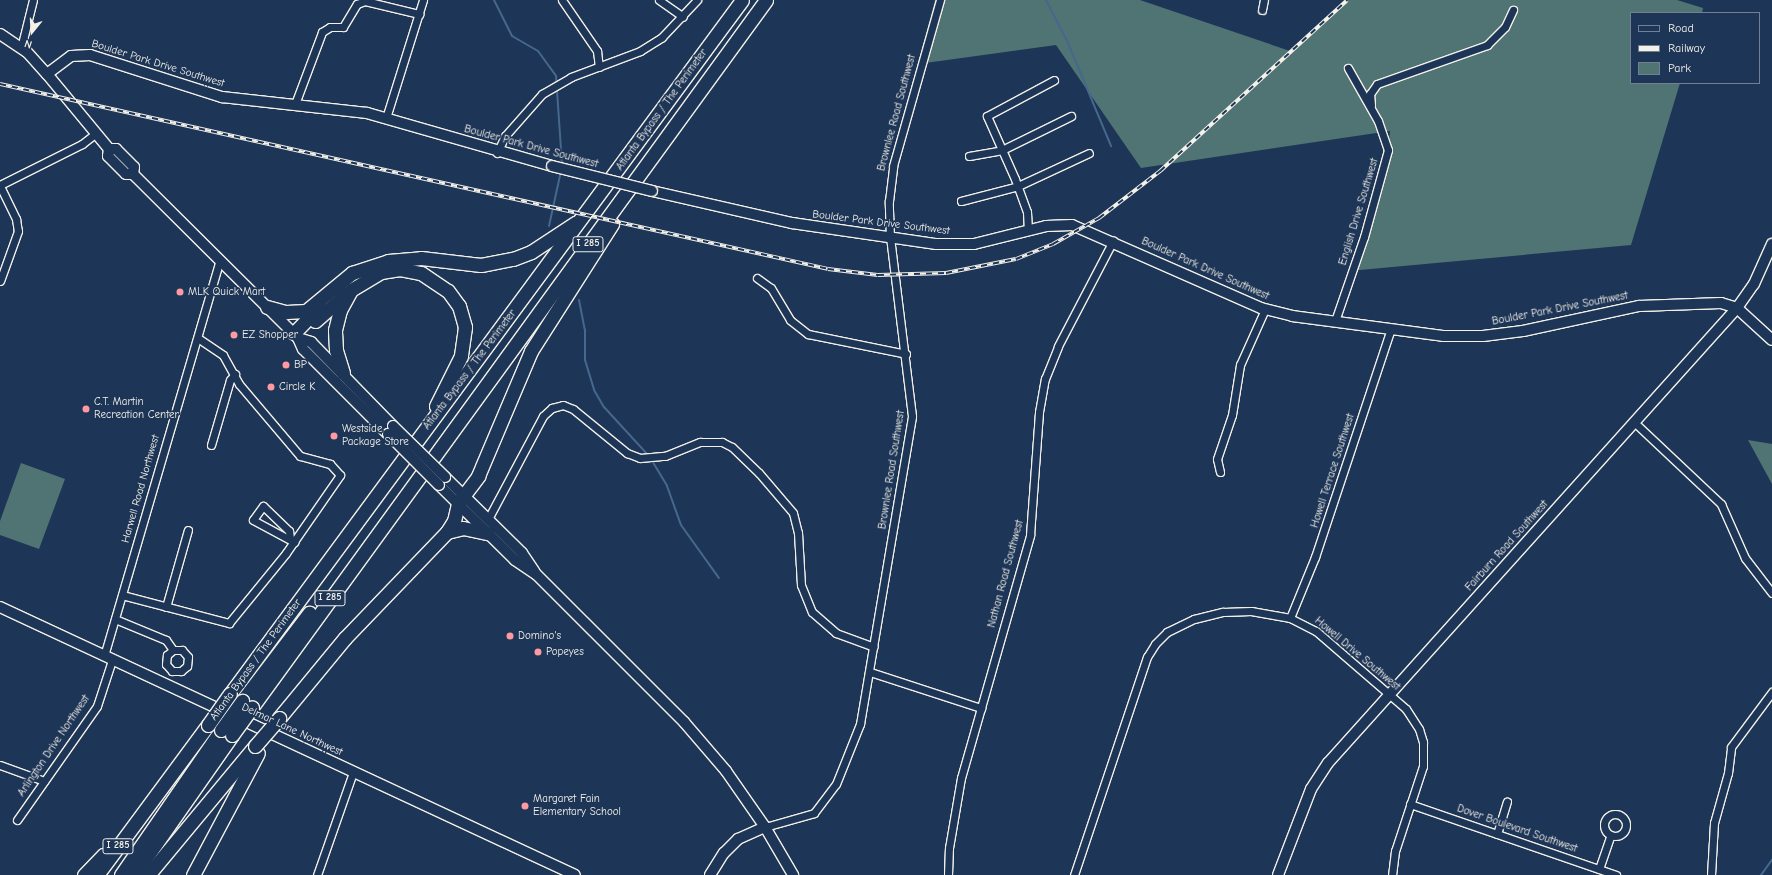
<!DOCTYPE html>
<html>
<head>
<meta charset="utf-8">
<style>
  body { margin:0 }
  #map { position:relative; width:1772px; height:875px; overflow:hidden; background:#1d3557; font-family:"Comic Neue",sans-serif }
  div>[style] { position:absolute }
  [style*='--x'] { left:calc(var(--x)*1px); top:calc(var(--y)*1px); width:calc(var(--w)*1px); rotate:calc(var(--a)*1deg) }
  .green>* { inset:0; background:#507374 }
  .stream>* { height:2px; margin:-1px; padding:0 1px; transform-origin:1px; border-radius:1px; background:#45688c }
  .roads { filter:drop-shadow(1px 0 #f4f1e8) drop-shadow(-1px 0 #f4f1e8) drop-shadow(0 1px #f4f1e8) drop-shadow(0 -1px #f4f1e8) }
  .street>* { height:7px; margin:-3.5px; padding:0 3.5px; transform-origin:3.5px; border-radius:3.5px; background:#1d3557 }
  .street>.ring { margin:-3.5px; padding:0; box-sizing:content-box; background:none; border:7px solid #1d3557; border-radius:50% }
  .secondary>* { height:10px; margin:-5px; padding:0 5px; transform-origin:5px; border-radius:5px; background:#1d3557 }
  .highway>* { height:13px; margin:-6.5px; padding:0 6.5px; transform-origin:6.5px; border-radius:6.5px; background:#1d3557 }
  .rail>* { height:3.5px; margin-top:-1.75px; transform-origin:0; background:repeating-linear-gradient(90deg,#1d3557 0 6px,#f4f1e8 0 12px); box-sizing:border-box; border-block:1px solid #f4f1e8 }
  .bridges { filter:drop-shadow(1px 0 #f4f1e8) drop-shadow(-1px 0 #f4f1e8) drop-shadow(0 1px #f4f1e8) drop-shadow(0 -1px #f4f1e8) }
  .secondary-bridge>* { height:10px; margin:-5px; padding:0 5px; transform-origin:5px; border-radius:5px; background:#1d3557 }
  .highway-bridge>* { height:13px; margin:-6.5px; padding:0 6.5px; transform-origin:6.5px; border-radius:6.5px; background:#1d3557 }
  .dots>* { width:11px; height:11px; translate:-50% -50%; box-sizing:border-box; border:2px solid #1d3557; border-radius:50% }
  span { translate:-50% -50%; white-space:nowrap; text-align:center; line-height:1.15; -webkit-text-stroke:3.5px #1d3557; paint-order:stroke }
  .shield-label span { padding:1px 3px; background:#1d3557; border:1px solid; border-radius:3px; -webkit-text-stroke-width:0 }
  .shield-label { font-size:10px; color:#f4f1e8; font-weight:700 }
  .street-label { font-size:11px; color:#f4f1e8 }
  .poi-label { font-size:11px; color:#f4f1e8 }
  .left { translate:0 -50%; text-align:left }
  .legend { position:absolute; left:1630px; top:12px; width:130px; height:72px; box-sizing:border-box; background:#1d3557; border:1px solid #738091; margin:0; padding:5px 7px; list-style:none; font-size:12px; color:#f4f1e8 }
  .legend li { display:flex; align-items:center; gap:8px; height:20px }
  .legend b { width:20px; border:1px solid #738091 }
  .north { position:absolute; left:12px; top:12px; width:40px; height:40px; -webkit-text-stroke:3px #1d3557; paint-order:stroke; rotate:198deg; font-size:11px; font-weight:700; line-height:16px; text-align:center; color:#f4f1e8 }
  .north::after { content:''; display:block; margin:auto; width:14px; height:18px; background:#f4f1e8; clip-path:polygon(50% 0,100% 100%,50% 72%,0 100%) }
</style>
</head>
<body>
<div id="map">
  <div class="green">
    <i style="clip-path:polygon(935px 0,1140px 0,1293px 52px,1347px 0,1677px 0,1703px 8px,1702px 13px,1631px 13px,1631px 83px,1680px 83px,1631px 245px,1349px 271px,1388px 151px,1390px 131px,1141px 168px,1056px 45px,918px 64px)"></i>
    <i style="clip-path:polygon(1748px 440px,1772px 444px,1772px 484px)"></i>
    <i style="clip-path:polygon(21px 463px,65px 479px,39px 549px,0 535px,0 521px)"></i>
  </div>
  <div class="stream">
    <i style="--x:494;--y:0;--w:40;--a:63.4"></i>
    <i style="--x:512;--y:36;--w:30;--a:30"></i>
    <i style="--x:538;--y:51;--w:31;--a:54"></i>
    <i style="--x:556;--y:76;--w:89;--a:86.1"></i>
    <i style="--x:1046;--y:0;--w:48;--a:62.9"></i>
    <i style="--x:1068;--y:43;--w:112;--a:67.3"></i>
    <i style="--x:549;--y:226;--w:56;--a:-77.7"></i>
    <i style="--x:579;--y:300;--w:31;--a:79"></i>
    <i style="--x:585;--y:330;--w:30;--a:90"></i>
    <i style="--x:585;--y:360;--w:31;--a:73"></i>
    <i style="--x:594;--y:390;--w:20;--a:60"></i>
    <i style="--x:604;--y:407;--w:65;--a:47.5"></i>
    <i style="--x:651;--y:459;--w:31;--a:59"></i>
    <i style="--x:667;--y:486;--w:41;--a:70.3"></i>
    <i style="--x:681;--y:525;--w:65;--a:54.4"></i>
    <i style="--x:1761;--y:875;--w:19;--a:-54"></i>
  </div>
  <div class="roads">
    <div class="street">
      <i style="--x:562;--y:0;--w:62;--a:55.5"></i>
      <i style="--x:597;--y:51;--w:16;--a:83"></i>
      <i style="--x:659;--y:0;--w:29;--a:35"></i>
      <i style="--x:1262;--y:10;--w:10;--a:-79"></i>
      <i style="--x:21;--y:48;--w:49;--a:-76"></i>
      <i style="--x:295;--y:104;--w:77;--a:-69.4"></i>
      <i style="--x:322;--y:32;--w:9;--a:-32"></i>
      <i style="--x:330;--y:27;--w:13;--a:0"></i>
      <i style="--x:343;--y:27;--w:27;--a:-59"></i>
      <i style="--x:357;--y:4;--w:9;--a:-21"></i>
      <i style="--x:365;--y:1;--w:56;--a:13.5"></i>
      <i style="--x:1371;--y:105;--w:11;--a:-95"></i>
      <i style="--x:1370;--y:94;--w:12;--a:-55"></i>
      <i style="--x:1377;--y:84;--w:117;--a:-19.5"></i>
      <i style="--x:1487;--y:45;--w:25;--a:-45"></i>
      <i style="--x:1505;--y:27;--w:19;--a:-65"></i>
      <i style="--x:386;--y:118;--w:124;--a:-72.6"></i>
      <i style="--x:497;--y:153;--w:19;--a:-65"></i>
      <i style="--x:505;--y:136;--w:56;--a:-48.6"></i>
      <i style="--x:542;--y:94;--w:34;--a:-30"></i>
      <i style="--x:571;--y:77;--w:74;--a:-20.6"></i>
      <i style="--x:640;--y:51;--w:26;--a:-32"></i>
      <i style="--x:662;--y:37;--w:51;--a:-46.6"></i>
      <i style="--x:969;--y:156;--w:34;--a:-10"></i>
      <i style="--x:1002;--y:150;--w:77;--a:-26.2"></i>
      <i style="--x:0;--y:185;--w:92;--a:-26.6"></i>
      <i style="--x:82;--y:144;--w:18;--a:-38"></i>
      <i style="--x:0;--y:186;--w:37;--a:64"></i>
      <i style="--x:16;--y:219;--w:12;--a:81"></i>
      <i style="--x:18;--y:231;--w:53;--a:109.8"></i>
      <i style="--x:961;--y:201;--w:59;--a:-14.7"></i>
      <i style="--x:1018;--y:186;--w:78;--a:-24.9"></i>
      <i style="--x:1028;--y:231;--w:19;--a:-93"></i>
      <i style="--x:1027;--y:212;--w:35;--a:-110"></i>
      <i style="--x:1015;--y:179;--w:69;--a:-114"></i>
      <i style="--x:987;--y:116;--w:76;--a:-28.2"></i>
      <i style="--x:757;--y:278;--w:17;--a:36"></i>
      <i style="--x:771;--y:288;--w:37;--a:59"></i>
      <i style="--x:790;--y:320;--w:23;--a:38"></i>
      <i style="--x:808;--y:334;--w:100;--a:11.5"></i>
      <i style="--x:1335;--y:321;--w:89;--a:-71"></i>
      <i style="--x:1364;--y:237;--w:90;--a:-74.6"></i>
      <i style="--x:1388;--y:150;--w:31;--a:-109"></i>
      <i style="--x:1378;--y:121;--w:61;--a:-119.5"></i>
      <i style="--x:1634;--y:422;--w:120;--a:43.3"></i>
      <i style="--x:1721;--y:504;--w:59;--a:66"></i>
      <i style="--x:1745;--y:558;--w:44;--a:52.4"></i>
      <i style="--x:211;--y:445;--w:68;--a:-73.7"></i>
      <i style="--x:230;--y:380;--w:8;--a:-50"></i>
      <i style="--x:1220;--y:472;--w:13;--a:-103"></i>
      <i style="--x:1217;--y:459;--w:46;--a:-71.2"></i>
      <i style="--x:1232;--y:415;--w:51;--a:-80.9"></i>
      <i style="--x:1240;--y:365;--w:61;--a:-65.9"></i>
      <i style="--x:488;--y:519;--w:117;--a:-61.9"></i>
      <i style="--x:543;--y:416;--w:12;--a:-42"></i>
      <i style="--x:552;--y:408;--w:11;--a:-15"></i>
      <i style="--x:563;--y:405;--w:11;--a:22"></i>
      <i style="--x:573;--y:409;--w:70;--a:39.2"></i>
      <i style="--x:627;--y:453;--w:14;--a:21"></i>
      <i style="--x:640;--y:458;--w:25;--a:-5"></i>
      <i style="--x:665;--y:456;--w:38;--a:-22"></i>
      <i style="--x:700;--y:442;--w:22;--a:0"></i>
      <i style="--x:722;--y:442;--w:11;--a:27"></i>
      <i style="--x:732;--y:447;--w:37;--a:44"></i>
      <i style="--x:759;--y:473;--w:52;--a:49.6"></i>
      <i style="--x:793;--y:513;--w:21;--a:76"></i>
      <i style="--x:798;--y:533;--w:52;--a:86.7"></i>
      <i style="--x:801;--y:585;--w:29;--a:68"></i>
      <i style="--x:812;--y:612;--w:32;--a:41"></i>
      <i style="--x:836;--y:633;--w:40;--a:20.2"></i>
      <i style="--x:290;--y:538;--w:7;--a:-98"></i>
      <i style="--x:289;--y:531;--w:36;--a:-136"></i>
      <i style="--x:263;--y:506;--w:17;--a:126"></i>
      <i style="--x:253;--y:520;--w:47;--a:28.2"></i>
      <i style="--x:122;--y:595;--w:111;--a:14.7"></i>
      <i style="--x:229;--y:623;--w:90;--a:-50.8"></i>
      <i style="--x:286;--y:553;--w:95;--a:-55.3"></i>
      <i style="--x:340;--y:475;--w:15;--a:-132"></i>
      <i style="--x:330;--y:464;--w:31;--a:-165"></i>
      <i style="--x:300;--y:456;--w:94;--a:-130.3"></i>
      <i style="--x:239;--y:384;--w:33;--a:-119"></i>
      <i style="--x:223;--y:355;--w:30;--a:-146"></i>
      <i style="--x:166;--y:607;--w:80;--a:-74.1"></i>
      <i style="--x:1290;--y:618;--w:66;--a:-67.7"></i>
      <i style="--x:1315;--y:557;--w:240;--a:-71.6"></i>
      <i style="--x:115;--y:619;--w:55;--a:22.4"></i>
      <i style="--x:166;--y:640;--w:12;--a:55"></i>
      <i style="--x:173;--y:650;--w:9;--a:0"></i>
      <i style="--x:182;--y:650;--w:9;--a:49"></i>
      <i style="--x:188;--y:657;--w:9;--a:96"></i>
      <i style="--x:187;--y:666;--w:8;--a:140"></i>
      <i style="--x:181;--y:671;--w:9;--a:180"></i>
      <i style="--x:172;--y:671;--w:9;--a:-131"></i>
      <i style="--x:166;--y:664;--w:9;--a:-84"></i>
      <i style="--x:167;--y:655;--w:8;--a:-40"></i>
      <i style="--x:104;--y:656;--w:413;--a:-73.7"></i>
      <i style="--x:870;--y:672;--w:117;--a:18"></i>
      <i style="--x:0;--y:765;--w:47;--a:20"></i>
      <i style="--x:1410;--y:804;--w:218;--a:19"></i>
      <i class="ring" style="left:1604px;top:814px;width:15px;height:15px"></i>
      <i style="--x:17;--y:820;--w:139;--a:-54.9"></i>
      <i style="--x:97;--y:706;--w:48;--a:-71.9"></i>
      <i style="--x:765;--y:827;--w:51;--a:-15.9"></i>
      <i style="--x:814;--y:813;--w:36;--a:-53"></i>
      <i style="--x:836;--y:784;--w:65;--a:-68.2"></i>
      <i style="--x:860;--y:724;--w:312;--a:-80.4"></i>
      <i style="--x:912;--y:416;--w:179;--a:-97"></i>
      <i style="--x:890;--y:238;--w:37;--a:-92"></i>
      <i style="--x:889;--y:201;--w:35;--a:-83"></i>
      <i style="--x:893;--y:166;--w:173;--a:-74.2"></i>
      <i style="--x:1497;--y:834;--w:34;--a:-73"></i>
      <i style="--x:1599;--y:869;--w:36;--a:-71"></i>
      <i style="--x:317;--y:875;--w:109;--a:-70.7"></i>
      <i style="--x:948;--y:875;--w:27;--a:-88"></i>
      <i style="--x:949;--y:848;--w:71;--a:-80.3"></i>
      <i style="--x:961;--y:778;--w:253;--a:-74.1"></i>
      <i style="--x:1030;--y:535;--w:123;--a:-85.8"></i>
      <i style="--x:1039;--y:412;--w:34;--a:-80"></i>
      <i style="--x:1045;--y:379;--w:35;--a:-68"></i>
      <i style="--x:1058;--y:346;--w:119;--a:-62.4"></i>
      <i style="--x:1074;--y:875;--w:230;--a:-71.5"></i>
      <i style="--x:1147;--y:657;--w:15;--a:-58"></i>
      <i style="--x:1155;--y:644;--w:17;--a:-45"></i>
      <i style="--x:1167;--y:632;--w:30;--a:-26"></i>
      <i style="--x:1194;--y:619;--w:30;--a:-14"></i>
      <i style="--x:1223;--y:612;--w:28;--a:-2"></i>
      <i style="--x:1251;--y:611;--w:40;--a:10"></i>
      <i style="--x:1290;--y:618;--w:29;--a:27"></i>
      <i style="--x:1316;--y:631;--w:119;--a:40.9"></i>
      <i style="--x:1406;--y:709;--w:24;--a:57"></i>
      <i style="--x:1419;--y:729;--w:14;--a:73"></i>
      <i style="--x:1423;--y:742;--w:24;--a:90"></i>
      <i style="--x:1423;--y:766;--w:89;--a:108.2"></i>
      <i style="--x:1395;--y:851;--w:24;--a:97"></i>
      <i style="--x:1711;--y:875;--w:52;--a:-86.7"></i>
      <i style="--x:1714;--y:823;--w:52;--a:-74.4"></i>
      <i style="--x:1728;--y:773;--w:26;--a:-83"></i>
      <i style="--x:1731;--y:747;--w:69;--a:-53.3"></i>
    </div>
    <div class="secondary">
      <i style="--x:0;--y:34;--w:32;--a:34"></i>
      <i style="--x:27;--y:52;--w:30;--a:48"></i>
      <i style="--x:47;--y:74;--w:97;--a:50.4"></i>
      <i style="--x:109;--y:149;--w:7;--a:98"></i>
      <i style="--x:108;--y:156;--w:25;--a:45"></i>
      <i style="--x:126;--y:174;--w:7;--a:0"></i>
      <i style="--x:133;--y:174;--w:233;--a:44.8"></i>
      <i style="--x:298;--y:338;--w:12;--a:66"></i>
      <i style="--x:303;--y:349;--w:120;--a:45"></i>
      <i style="--x:47;--y:74;--w:30;--a:-37"></i>
      <i style="--x:71;--y:56;--w:19;--a:-3"></i>
      <i style="--x:90;--y:55;--w:139;--a:17.7"></i>
      <i style="--x:222;--y:97;--w:146;--a:6.3"></i>
      <i style="--x:367;--y:113;--w:192;--a:16"></i>
      <i style="--x:109;--y:149;--w:7;--a:0"></i>
      <i style="--x:116;--y:149;--w:25;--a:45"></i>
      <i style="--x:134;--y:167;--w:7;--a:98"></i>
      <i style="--x:652;--y:191;--w:144;--a:12.9"></i>
      <i style="--x:792;--y:223;--w:146;--a:8.3"></i>
      <i style="--x:936;--y:244;--w:38;--a:0"></i>
      <i style="--x:974;--y:244;--w:74;--a:-14"></i>
      <i style="--x:1046;--y:226;--w:26;--a:-2"></i>
      <i style="--x:1072;--y:225;--w:206;--a:23.7"></i>
      <i style="--x:1261;--y:308;--w:32;--a:14"></i>
      <i style="--x:1292;--y:316;--w:152;--a:7.5"></i>
      <i style="--x:1443;--y:336;--w:40;--a:0"></i>
      <i style="--x:1483;--y:336;--w:40;--a:-7.1"></i>
      <i style="--x:1523;--y:331;--w:119;--a:-12.2"></i>
      <i style="--x:1639;--y:306;--w:82;--a:-2.1"></i>
      <i style="--x:1721;--y:303;--w:17;--a:17"></i>
      <i style="--x:1737;--y:308;--w:47;--a:42.4"></i>
      <i style="--x:298;--y:338;--w:14;--a:17"></i>
      <i style="--x:311;--y:342;--w:117;--a:45.7"></i>
      <i style="--x:445;--y:477;--w:108;--a:44.6"></i>
      <i style="--x:522;--y:553;--w:22;--a:56"></i>
      <i style="--x:439;--y:485;--w:107;--a:44.6"></i>
      <i style="--x:515;--y:560;--w:25;--a:34"></i>
      <i style="--x:536;--y:574;--w:209;--a:45"></i>
      <i style="--x:684;--y:722;--w:65;--a:49.4"></i>
      <i style="--x:726;--y:771;--w:68;--a:55.1"></i>
      <i style="--x:765;--y:827;--w:56;--a:59.7"></i>
      <i style="--x:0;--y:607;--w:634;--a:24.99"></i>
      <i style="--x:710;--y:875;--w:26;--a:-58"></i>
      <i style="--x:724;--y:853;--w:20;--a:-45"></i>
      <i style="--x:738;--y:839;--w:30;--a:-24"></i>
      <i style="--x:1278;--y:875;--w:92;--a:-69"></i>
      <i style="--x:1311;--y:789;--w:31;--a:-57"></i>
      <i style="--x:1328;--y:763;--w:612;--a:-48.05"></i>
      <i style="--x:1737;--y:308;--w:29;--a:-55"></i>
      <i style="--x:1754;--y:284;--w:44;--a:-65.8"></i>
    </div>
    <div class="highway">
      <i style="--x:267;--y:307;--w:20;--a:15"></i>
      <i style="--x:286;--y:312;--w:20;--a:-3"></i>
      <i style="--x:306;--y:311;--w:60;--a:-39.6"></i>
      <i style="--x:352;--y:273;--w:38;--a:-18"></i>
      <i style="--x:388;--y:261;--w:33;--a:-5"></i>
      <i style="--x:421;--y:258;--w:60;--a:6.7"></i>
      <i style="--x:481;--y:265;--w:33;--a:-11"></i>
      <i style="--x:513;--y:259;--w:19;--a:-21"></i>
      <i style="--x:531;--y:252;--w:53;--a:-33.4"></i>
      <i style="--x:315;--y:321;--w:43;--a:-41.2"></i>
      <i style="--x:294;--y:333;--w:36;--a:-46"></i>
      <i style="--x:343;--y:373;--w:24;--a:-107"></i>
      <i style="--x:336;--y:350;--w:20;--a:-93"></i>
      <i style="--x:335;--y:330;--w:21;--a:-76"></i>
      <i style="--x:340;--y:310;--w:23;--a:-61"></i>
      <i style="--x:351;--y:290;--w:35;--a:-31"></i>
      <i style="--x:381;--y:272;--w:19;--a:-9"></i>
      <i style="--x:400;--y:269;--w:21;--a:11"></i>
      <i style="--x:421;--y:273;--w:32;--a:34"></i>
      <i style="--x:448;--y:291;--w:19;--a:54"></i>
      <i style="--x:459;--y:306;--w:22;--a:74"></i>
      <i style="--x:465;--y:327;--w:29;--a:98"></i>
      <i style="--x:461;--y:356;--w:56;--a:116.6"></i>
      <i style="--x:447;--y:532;--w:16;--a:-14"></i>
      <i style="--x:463;--y:528;--w:25;--a:12"></i>
      <i style="--x:230;--y:694;--w:862;--a:-53.58"></i>
      <i style="--x:242;--y:701;--w:111;--a:-52.7"></i>
      <i style="--x:252;--y:707;--w:874;--a:-53.98"></i>
      <i style="--x:279;--y:718;--w:104;--a:-50.5"></i>
      <i style="--x:345;--y:638;--w:147;--a:-46.1"></i>
      <i style="--x:447;--y:532;--w:13;--a:-58"></i>
      <i style="--x:454;--y:521;--w:18;--a:-77"></i>
      <i style="--x:458;--y:503;--w:34;--a:-53"></i>
      <i style="--x:478;--y:476;--w:136;--a:-67"></i>
      <i style="--x:531;--y:351;--w:151;--a:-57.5"></i>
      <i style="--x:84;--y:875;--w:28;--a:-46"></i>
      <i style="--x:97;--y:875;--w:187;--a:-53.5"></i>
      <i style="--x:121;--y:875;--w:176;--a:-55.4"></i>
      <i style="--x:134;--y:875;--w:171;--a:-55"></i>
      <i style="--x:148;--y:875;--w:168;--a:-50.3"></i>
      <i style="--x:193;--y:875;--w:138;--a:-62"></i>
    </div>
  </div>
  <div class="rail">
    <i style="--x:0;--y:84;--w:848;--a:12.59"></i>
    <i style="--x:828;--y:269;--w:50;--a:6.8"></i>
    <i style="--x:878;--y:275;--w:68;--a:-1.7"></i>
    <i style="--x:946;--y:273;--w:71;--a:-11.3"></i>
    <i style="--x:1016;--y:259;--w:40;--a:-22"></i>
    <i style="--x:1053;--y:244;--w:53;--a:-29.5"></i>
    <i style="--x:1099;--y:218;--w:77;--a:-37.6"></i>
    <i style="--x:1160;--y:171;--w:253;--a:-42.4"></i>
  </div>
  <div class="bridges">
    <div class="secondary-bridge">
      <i style="--x:552;--y:166;--w:103;--a:14"></i>
      <i style="--x:393;--y:426;--w:73;--a:44.4"></i>
      <i style="--x:388;--y:434;--w:72;--a:45"></i>
    </div>
    <div class="highway-bridge">
      <i style="--x:208;--y:725;--w:38;--a:-55"></i>
      <i style="--x:221;--y:730;--w:36;--a:-54"></i>
      <i style="--x:232;--y:735;--w:34;--a:-54"></i>
      <i style="--x:255;--y:746;--w:37;--a:-49"></i>
    </div>
  </div>
  <div class="dots">
    <i style="left:180px;top:292px;background:#ff9aa2"></i>
    <i style="left:234px;top:335px;background:#ff9aa2"></i>
    <i style="left:286px;top:365px;background:#ff9aa2"></i>
    <i style="left:271px;top:387px;background:#ff9aa2"></i>
    <i style="left:86px;top:409px;background:#ff9aa2"></i>
    <i style="left:334px;top:436px;background:#ff9aa2"></i>
    <i style="left:510px;top:636px;background:#ff9aa2"></i>
    <i style="left:538px;top:652px;background:#ff9aa2"></i>
    <i style="left:525px;top:806px;background:#ff9aa2"></i>
  </div>
  <div class="shield-label">
    <span style="left:588px;top:244px">I 285</span>
    <span style="left:330px;top:598px">I 285</span>
    <span style="left:118px;top:846px">I 285</span>
  </div>
  <div class="street-label">
    <span style="left:158px;top:64px;rotate:17deg">Boulder Park Drive Southwest</span>
    <span style="left:662px;top:110px;rotate:-54deg">Atlanta Bypass / The Perimeter</span>
    <span style="left:897px;top:113px;rotate:-75deg">Brownlee Road Southwest</span>
    <span style="left:531px;top:147px;rotate:15deg">Boulder Park Drive Southwest</span>
    <span style="left:1359px;top:212px;rotate:-73deg">English Drive Southwest</span>
    <span style="left:881px;top:223px;rotate:7deg">Boulder Park Drive Southwest</span>
    <span style="left:1205px;top:269px;rotate:24deg">Boulder Park Drive Southwest</span>
    <span style="left:1560px;top:309px;rotate:-11deg">Boulder Park Drive Southwest</span>
    <span style="left:470px;top:370px;rotate:-53deg">Atlanta Bypass / The Perimeter</span>
    <span style="left:892px;top:470px;rotate:-81deg">Brownlee Road Southwest</span>
    <span style="left:1333px;top:471px;rotate:-72deg">Howell Terrace Southwest</span>
    <span style="left:141px;top:489px;rotate:-74deg">Harwell Road Northwest</span>
    <span style="left:1507px;top:546px;rotate:-48deg">Fairburn Road Southwest</span>
    <span style="left:1006px;top:574px;rotate:-75deg">Nathan Road Southwest</span>
    <span style="left:1357px;top:654px;rotate:40deg">Howell Drive Southwest</span>
    <span style="left:256px;top:660px;rotate:-54deg">Atlanta Bypass / The Perimeter</span>
    <span style="left:292px;top:730px;rotate:25deg">Delmar Lane Northwest</span>
    <span style="left:54px;top:746px;rotate:-56deg">Arlington Drive Northwest</span>
    <span style="left:1517px;top:829px;rotate:19deg">Dover Boulevard Southwest</span>
  </div>
  <div class="poi-label">
    <span class="left" style="left:188px;top:292px">MLK Quick Mart</span>
    <span class="left" style="left:242px;top:335px">EZ Shopper</span>
    <span class="left" style="left:294px;top:365px">BP</span>
    <span class="left" style="left:279px;top:387px">Circle K</span>
    <span class="left" style="left:94px;top:409px">C.T. Martin<br>Recreation Center</span>
    <span class="left" style="left:342px;top:436px">Westside<br>Package Store</span>
    <span class="left" style="left:518px;top:636px">Domino's</span>
    <span class="left" style="left:546px;top:652px">Popeyes</span>
    <span class="left" style="left:533px;top:806px">Margaret Fain<br>Elementary School</span>
  </div>
  <ul class="legend">
  <li><b style="height:5px;background:#1d3557"></b>Road</li>
  <li><b style="height:5px;background:#f4f1e8"></b>Railway</li>
  <li><b style="height:11px;background:#507374"></b>Park</li>
  </ul>
  <div class="north">N</div>
</div>
</body>
</html>
